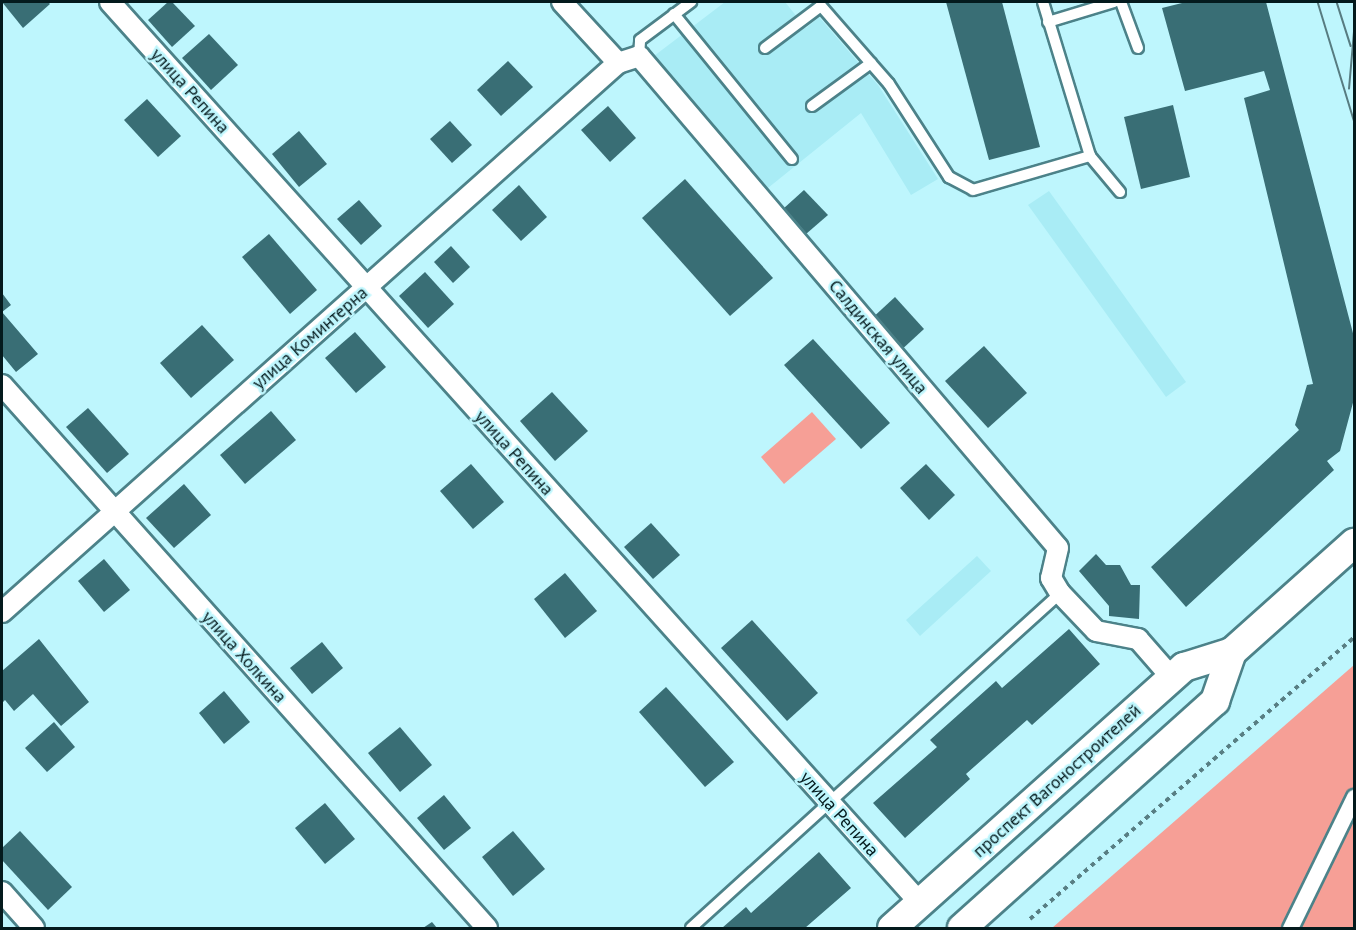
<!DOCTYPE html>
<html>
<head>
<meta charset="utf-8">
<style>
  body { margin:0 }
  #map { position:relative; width:1356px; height:930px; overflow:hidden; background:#bef6fd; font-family:"PT Sans",sans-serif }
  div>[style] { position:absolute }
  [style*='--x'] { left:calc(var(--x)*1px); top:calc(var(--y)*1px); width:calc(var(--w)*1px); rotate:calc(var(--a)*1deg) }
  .built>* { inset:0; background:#a9ecf5 }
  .green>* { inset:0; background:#f69f96 }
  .building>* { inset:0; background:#396e75 }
  .path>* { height:4px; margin-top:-2px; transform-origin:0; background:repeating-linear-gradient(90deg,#587e83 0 4.5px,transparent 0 9px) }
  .roads { filter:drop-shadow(2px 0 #4c8289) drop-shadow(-2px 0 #4c8289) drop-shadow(0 2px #4c8289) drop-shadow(0 -2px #4c8289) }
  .service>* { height:10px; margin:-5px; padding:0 5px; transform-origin:5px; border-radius:5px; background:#fff }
  .pedestrian>* { height:15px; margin:-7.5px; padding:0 7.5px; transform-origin:7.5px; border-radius:7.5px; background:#fff }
  .minor>* { height:20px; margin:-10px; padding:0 10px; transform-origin:10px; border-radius:10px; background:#fff }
  .secondary>* { height:28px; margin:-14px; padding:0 14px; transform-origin:14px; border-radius:14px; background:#fff }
  .tram>* { height:1.5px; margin:-0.75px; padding:0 0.75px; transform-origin:0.75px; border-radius:0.75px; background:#577c81 }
  span { translate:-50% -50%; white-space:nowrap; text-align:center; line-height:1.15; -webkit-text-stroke:5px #bef6fd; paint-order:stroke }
  .street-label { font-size:18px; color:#041a1d }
  .frame { position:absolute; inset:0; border:3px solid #041a1d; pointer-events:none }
</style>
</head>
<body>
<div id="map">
  <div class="built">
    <i style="clip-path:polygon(725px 2px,785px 2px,806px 28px,819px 17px,878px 85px,938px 179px,911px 195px,861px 113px,763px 192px,654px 56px)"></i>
    <i style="clip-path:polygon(1049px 191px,1186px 382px,1166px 397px,1028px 205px)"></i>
    <i style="clip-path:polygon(977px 556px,991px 571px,920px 636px,906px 620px)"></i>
  </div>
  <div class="green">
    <i style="clip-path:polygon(812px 412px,836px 439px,784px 484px,761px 457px)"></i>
    <i style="clip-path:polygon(1354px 665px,1354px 928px,1052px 928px)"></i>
  </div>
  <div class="building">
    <i style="clip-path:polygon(2px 2px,48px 2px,50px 4px,23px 28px)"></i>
    <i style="clip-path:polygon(168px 2px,172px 2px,195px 26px,172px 47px,148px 20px)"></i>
    <i style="clip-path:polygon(946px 2px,1002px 2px,1040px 147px,989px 160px)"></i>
    <i style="clip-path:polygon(1186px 2px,1266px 2px,1354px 337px,1354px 399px,1340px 451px,1327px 461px,1334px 470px,1186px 607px,1151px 567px,1299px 430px,1295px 425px,1307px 385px,1313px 384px,1244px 98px,1270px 90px,1264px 71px,1185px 91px,1162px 8px)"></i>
    <i style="clip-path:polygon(209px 34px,238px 65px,211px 90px,182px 58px)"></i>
    <i style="clip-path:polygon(508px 61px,533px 87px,501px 116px,477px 90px)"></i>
    <i style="clip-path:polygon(147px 99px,181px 136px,158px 157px,124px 120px)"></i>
    <i style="clip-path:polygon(1173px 105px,1190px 177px,1141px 189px,1124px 117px)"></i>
    <i style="clip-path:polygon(608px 106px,636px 138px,610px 162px,581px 130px)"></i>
    <i style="clip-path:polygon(450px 121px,472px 145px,452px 163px,430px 139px)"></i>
    <i style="clip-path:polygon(299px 131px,327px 164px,299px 187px,272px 154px)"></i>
    <i style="clip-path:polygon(685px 179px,773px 278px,730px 316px,642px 218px)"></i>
    <i style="clip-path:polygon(519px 185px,547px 217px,521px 241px,492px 210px)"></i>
    <i style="clip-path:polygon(804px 190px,828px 215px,806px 234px,783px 209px)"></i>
    <i style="clip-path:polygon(359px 200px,382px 226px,361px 245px,337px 219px)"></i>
    <i style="clip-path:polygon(269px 234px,317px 290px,290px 314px,242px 257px)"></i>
    <i style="clip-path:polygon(451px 246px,470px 267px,453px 283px,434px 262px)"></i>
    <i style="clip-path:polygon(425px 272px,454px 304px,428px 328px,399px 296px)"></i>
    <i style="clip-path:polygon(2px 293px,11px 305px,2px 312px,38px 354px,16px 372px,2px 355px)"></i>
    <i style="clip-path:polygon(895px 297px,924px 329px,898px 353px,869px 321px)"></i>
    <i style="clip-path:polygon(202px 325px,234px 360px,191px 398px,160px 363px)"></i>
    <i style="clip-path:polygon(355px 332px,386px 367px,356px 393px,325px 358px)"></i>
    <i style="clip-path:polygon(813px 339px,890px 423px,861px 449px,784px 365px)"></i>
    <i style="clip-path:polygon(984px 346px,1027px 393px,988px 428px,945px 381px)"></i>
    <i style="clip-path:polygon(552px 392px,588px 431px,555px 461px,520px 421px)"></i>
    <i style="clip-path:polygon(88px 408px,129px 454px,107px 473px,66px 427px)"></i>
    <i style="clip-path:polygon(271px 411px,296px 440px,245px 484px,220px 455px)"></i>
    <i style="clip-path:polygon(471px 464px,504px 502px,473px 529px,440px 491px)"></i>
    <i style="clip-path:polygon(926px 464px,955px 495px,929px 520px,900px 488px)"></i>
    <i style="clip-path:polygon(184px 484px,211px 515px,174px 548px,146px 518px)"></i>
    <i style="clip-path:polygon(651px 523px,680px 555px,653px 579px,624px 547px)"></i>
    <i style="clip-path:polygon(1096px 554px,1106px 565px,1120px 565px,1131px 585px,1140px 585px,1139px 619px,1109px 616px,1109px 606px,1079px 571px)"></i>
    <i style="clip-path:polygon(104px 559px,130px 590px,104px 612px,78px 581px)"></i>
    <i style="clip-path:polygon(565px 573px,597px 611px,565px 638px,534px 599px)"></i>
    <i style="clip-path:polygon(752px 620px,818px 693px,787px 721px,721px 648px)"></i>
    <i style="clip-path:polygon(1069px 629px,1100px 664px,1032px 725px,1027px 720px,966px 774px,970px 779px,905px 838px,873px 803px,937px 747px,930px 740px,996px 681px,1002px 688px)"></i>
    <i style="clip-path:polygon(39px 639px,89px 702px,61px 726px,33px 694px,14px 711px,5px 700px,2px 703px,2px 671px)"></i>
    <i style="clip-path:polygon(322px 642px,343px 668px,312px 694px,290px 668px)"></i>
    <i style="clip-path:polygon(666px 687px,734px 762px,705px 787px,639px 712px)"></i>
    <i style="clip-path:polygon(224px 691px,250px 722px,224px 744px,199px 713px)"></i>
    <i style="clip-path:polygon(54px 722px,75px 747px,47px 772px,25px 748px)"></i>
    <i style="clip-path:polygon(400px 727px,432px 765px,400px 792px,368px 753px)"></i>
    <i style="clip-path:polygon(444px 795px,471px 828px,444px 850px,417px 818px)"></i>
    <i style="clip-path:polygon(325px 803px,355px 839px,325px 864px,295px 828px)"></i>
    <i style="clip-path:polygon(20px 831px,72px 887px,48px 910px,2px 860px,2px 848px)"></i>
    <i style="clip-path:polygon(513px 831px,545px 869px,513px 896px,482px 857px)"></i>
    <i style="clip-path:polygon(819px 852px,851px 888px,805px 928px,722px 928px,746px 907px,751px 913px)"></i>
    <i style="clip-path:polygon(432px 922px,437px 928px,423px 928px)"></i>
  </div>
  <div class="path">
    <i style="--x:1030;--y:919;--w:430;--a:-41"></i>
  </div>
  <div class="roads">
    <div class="service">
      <i style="--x:1043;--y:2;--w:161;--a:73"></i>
      <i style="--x:1090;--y:156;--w:47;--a:50.2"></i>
      <i style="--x:1121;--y:2;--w:49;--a:69.7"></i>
      <i style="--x:674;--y:14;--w:187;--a:50.9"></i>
      <i style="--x:1048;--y:22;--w:69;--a:-16.9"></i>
      <i style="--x:765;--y:48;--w:70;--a:-36.9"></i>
      <i style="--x:821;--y:6;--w:103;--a:48.9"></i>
      <i style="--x:889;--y:84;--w:111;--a:57.2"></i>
      <i style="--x:949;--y:177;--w:27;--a:28"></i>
      <i style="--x:973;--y:190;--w:122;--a:-16.2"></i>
      <i style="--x:639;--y:56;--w:16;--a:-86"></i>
      <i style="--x:640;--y:40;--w:64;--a:-36.7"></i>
      <i style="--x:812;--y:106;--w:73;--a:-36.1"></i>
      <i style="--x:691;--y:928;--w:498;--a:-42.2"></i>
    </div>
    <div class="pedestrian">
      <i style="--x:1290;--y:928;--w:146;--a:-64"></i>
    </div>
    <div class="minor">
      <i style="--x:110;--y:2;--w:1212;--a:48.04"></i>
      <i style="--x:562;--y:2;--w:83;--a:47.4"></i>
      <i style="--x:618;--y:63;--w:22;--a:-18"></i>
      <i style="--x:639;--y:56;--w:646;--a:49.58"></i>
      <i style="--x:1058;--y:548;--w:31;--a:103"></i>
      <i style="--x:1051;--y:578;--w:17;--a:59"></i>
      <i style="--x:1060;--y:593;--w:52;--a:46.5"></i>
      <i style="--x:1096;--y:631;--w:43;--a:10.8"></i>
      <i style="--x:1138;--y:639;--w:52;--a:48.9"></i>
      <i style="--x:2;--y:385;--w:728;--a:48.23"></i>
      <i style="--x:2;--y:612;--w:825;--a:-41.71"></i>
      <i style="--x:2;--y:892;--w:48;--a:48.4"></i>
    </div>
    <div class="secondary">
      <i style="--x:892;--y:928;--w:392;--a:-41.8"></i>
      <i style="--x:1184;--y:667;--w:50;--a:-17.4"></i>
      <i style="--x:1232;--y:652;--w:164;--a:-41.8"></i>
      <i style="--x:962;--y:928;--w:340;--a:-41.9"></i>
      <i style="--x:1215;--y:701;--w:52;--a:-70.9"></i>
    </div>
  </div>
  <div class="tram">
    <i style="--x:1318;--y:2;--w:123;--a:73"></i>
    <i style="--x:1337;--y:2;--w:46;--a:72.3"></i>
    <i style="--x:1349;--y:89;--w:57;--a:-85"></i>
  </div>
  <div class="street-label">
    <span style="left:190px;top:91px;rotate:48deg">улица Репина</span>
    <span style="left:878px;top:337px;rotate:50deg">Салдинская улица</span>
    <span style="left:310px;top:338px;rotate:-41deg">улица Коминтерна</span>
    <span style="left:514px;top:453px;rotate:48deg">улица Репина</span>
    <span style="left:244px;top:657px;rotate:48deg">улица Холкина</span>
    <span style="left:1057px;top:781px;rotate:-42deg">проспект Вагоностроителей</span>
    <span style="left:839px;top:814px;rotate:48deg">улица Репина</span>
  </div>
  <div class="frame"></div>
</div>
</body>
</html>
